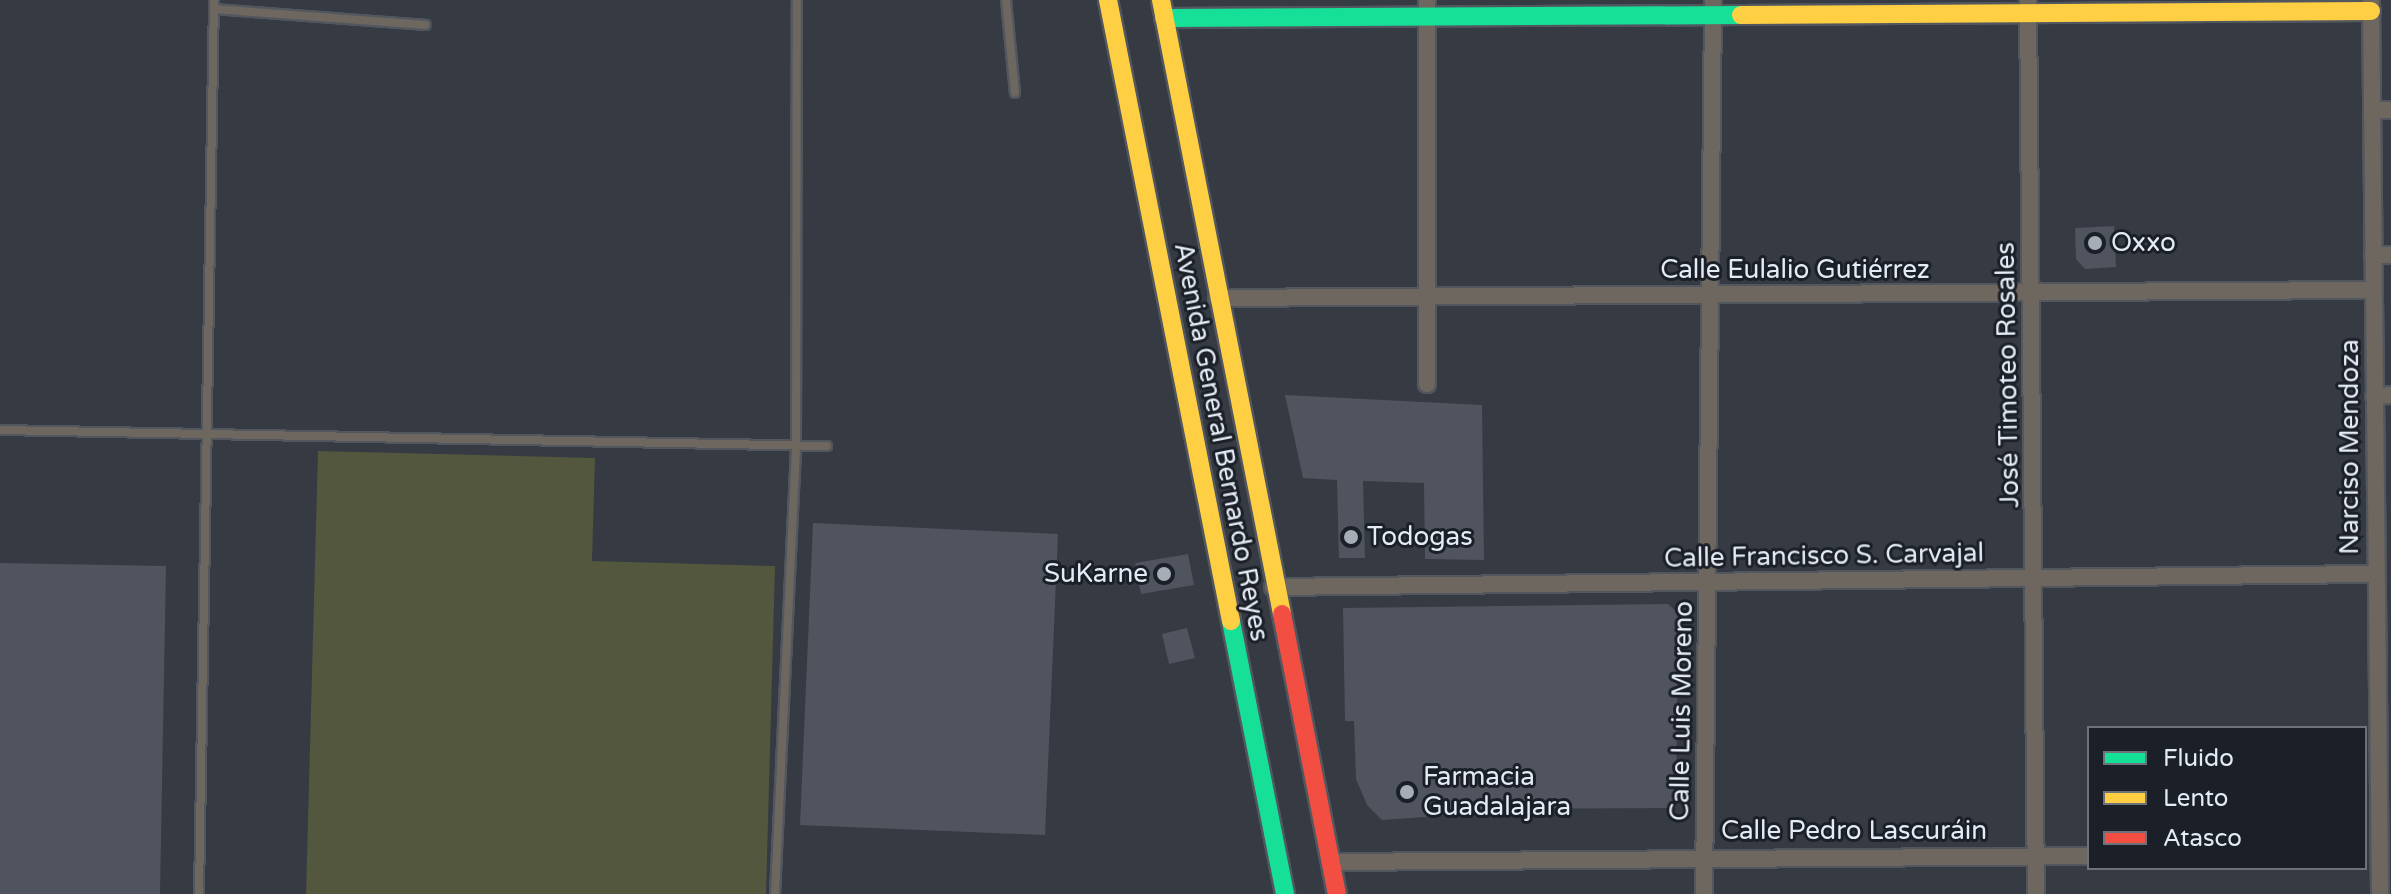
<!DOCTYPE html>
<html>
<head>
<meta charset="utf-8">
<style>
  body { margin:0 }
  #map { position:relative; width:2391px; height:894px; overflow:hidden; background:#353a43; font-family:"Varela Round",sans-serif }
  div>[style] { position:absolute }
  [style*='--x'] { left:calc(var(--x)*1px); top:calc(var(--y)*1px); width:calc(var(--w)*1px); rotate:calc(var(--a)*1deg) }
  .green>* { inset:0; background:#52573e }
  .building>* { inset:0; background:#4f545f }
  .roads { filter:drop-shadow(2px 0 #52575f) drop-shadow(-2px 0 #52575f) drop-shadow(0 2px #52575f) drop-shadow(0 -2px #52575f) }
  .lane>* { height:8px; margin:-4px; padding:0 4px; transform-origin:4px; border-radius:4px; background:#6d675f }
  .street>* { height:16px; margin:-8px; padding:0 8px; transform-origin:8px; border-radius:8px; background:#6d675f }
  .fast>* { height:18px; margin:-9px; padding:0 9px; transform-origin:9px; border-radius:9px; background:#16e098 }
  .slow>* { height:18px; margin:-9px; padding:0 9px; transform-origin:9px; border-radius:9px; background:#ffcf43 }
  .jam>* { height:18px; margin:-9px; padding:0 9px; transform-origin:9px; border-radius:9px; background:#f24e42 }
  .dots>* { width:22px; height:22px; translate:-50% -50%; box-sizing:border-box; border:4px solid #1b1f27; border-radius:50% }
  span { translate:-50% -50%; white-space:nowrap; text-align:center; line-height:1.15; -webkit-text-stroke:6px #1b1f27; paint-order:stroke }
  .poi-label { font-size:26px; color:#e5ebf6 }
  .left { translate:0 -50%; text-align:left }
  .right { translate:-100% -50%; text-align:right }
  .street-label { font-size:26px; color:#e5ebf6 }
  .legend { position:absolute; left:2087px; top:726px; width:280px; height:144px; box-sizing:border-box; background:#1b1f27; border:2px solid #6c717a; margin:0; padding:10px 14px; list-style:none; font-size:24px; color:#e5ebf6 }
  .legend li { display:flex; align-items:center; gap:16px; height:40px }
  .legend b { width:40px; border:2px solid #6c717a }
</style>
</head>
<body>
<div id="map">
  <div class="green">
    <i style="clip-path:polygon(318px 451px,595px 458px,592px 561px,775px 566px,766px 894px,306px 894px)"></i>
  </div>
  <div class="building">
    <i style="clip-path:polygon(2114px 226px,2116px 267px,2085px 269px,2076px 259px,2075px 228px)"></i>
    <i style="clip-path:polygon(1285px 395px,1482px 405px,1484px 560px,1425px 559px,1424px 483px,1363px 481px,1365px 558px,1339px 558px,1337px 480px,1303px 478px)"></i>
    <i style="clip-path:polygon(813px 523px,1058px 534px,1045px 835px,800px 825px)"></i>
    <i style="clip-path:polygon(1188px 554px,1194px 585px,1141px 594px,1135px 563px)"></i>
    <i style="clip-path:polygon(0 563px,166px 566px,160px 894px,0 894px)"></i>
    <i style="clip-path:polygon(1668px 604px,1678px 613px,1676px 808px,1452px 809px,1452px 815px,1382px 820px,1367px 805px,1356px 779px,1354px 721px,1345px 721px,1343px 608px)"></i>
    <i style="clip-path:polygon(1187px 628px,1195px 658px,1169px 664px,1162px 634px)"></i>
  </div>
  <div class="roads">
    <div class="lane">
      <i style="--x:1006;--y:0;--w:93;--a:84.5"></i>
      <i style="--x:214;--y:9;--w:212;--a:4.3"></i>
      <i style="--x:0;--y:430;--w:827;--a:1.11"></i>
      <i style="--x:199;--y:894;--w:894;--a:-89.04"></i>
      <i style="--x:775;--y:894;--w:446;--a:-87.3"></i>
      <i style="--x:796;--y:448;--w:448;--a:-89.9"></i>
    </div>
    <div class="street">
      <i style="--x:1427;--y:0;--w:384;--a:90"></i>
      <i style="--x:2028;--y:0;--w:894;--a:89.49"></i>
      <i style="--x:2371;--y:0;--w:894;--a:89.42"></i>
      <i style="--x:2372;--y:110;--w:19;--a:0"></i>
      <i style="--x:2373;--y:255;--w:18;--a:0"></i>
      <i style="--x:1217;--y:298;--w:1156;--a:-0.4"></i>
      <i style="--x:2374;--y:396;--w:17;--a:-3"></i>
      <i style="--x:1273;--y:587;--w:1103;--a:-0.68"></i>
      <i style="--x:1331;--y:862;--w:758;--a:-0.45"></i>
      <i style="--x:1704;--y:894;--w:894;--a:-89.42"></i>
    </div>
    <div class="fast">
      <i style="--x:1164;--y:18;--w:577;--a:-0.3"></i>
      <i style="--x:1231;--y:621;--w:278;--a:78.8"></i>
    </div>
    <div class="slow">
      <i style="--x:1108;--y:0;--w:633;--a:78.8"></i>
      <i style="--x:1161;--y:0;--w:626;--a:78.85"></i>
      <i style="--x:1741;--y:15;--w:630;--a:-0.36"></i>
    </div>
    <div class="jam">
      <i style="--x:1282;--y:614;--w:285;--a:78.9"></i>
    </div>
  </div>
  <div class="dots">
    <i style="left:2095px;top:243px;background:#a7adb7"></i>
    <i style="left:1351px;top:537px;background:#a7adb7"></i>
    <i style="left:1164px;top:574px;background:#a7adb7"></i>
    <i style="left:1407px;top:792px;background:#a7adb7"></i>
  </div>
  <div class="poi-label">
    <span class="left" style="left:2111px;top:243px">Oxxo</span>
    <span class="left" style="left:1367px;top:537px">Todogas</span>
    <span class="right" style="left:1148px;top:574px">SuKarne</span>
    <span class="left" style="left:1423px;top:792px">Farmacia<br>Guadalajara</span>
  </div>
  <div class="street-label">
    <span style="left:1795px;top:270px">Calle Eulalio Gutiérrez</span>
    <span style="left:2008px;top:375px;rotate:-91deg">José Timoteo Rosales</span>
    <span style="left:1221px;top:442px;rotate:79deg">Avenida General Bernardo Reyes</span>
    <span style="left:2350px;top:447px;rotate:-90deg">Narciso Mendoza</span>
    <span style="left:1824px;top:556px;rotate:-1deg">Calle Francisco S. Carvajal</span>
    <span style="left:1682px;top:711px;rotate:-89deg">Calle Luis Moreno</span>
    <span style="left:1854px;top:831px">Calle Pedro Lascuráin</span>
  </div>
  <ul class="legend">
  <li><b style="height:10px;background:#16e098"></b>Fluido</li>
  <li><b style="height:10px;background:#ffcf43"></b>Lento</li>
  <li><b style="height:10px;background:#f24e42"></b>Atasco</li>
  </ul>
</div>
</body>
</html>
